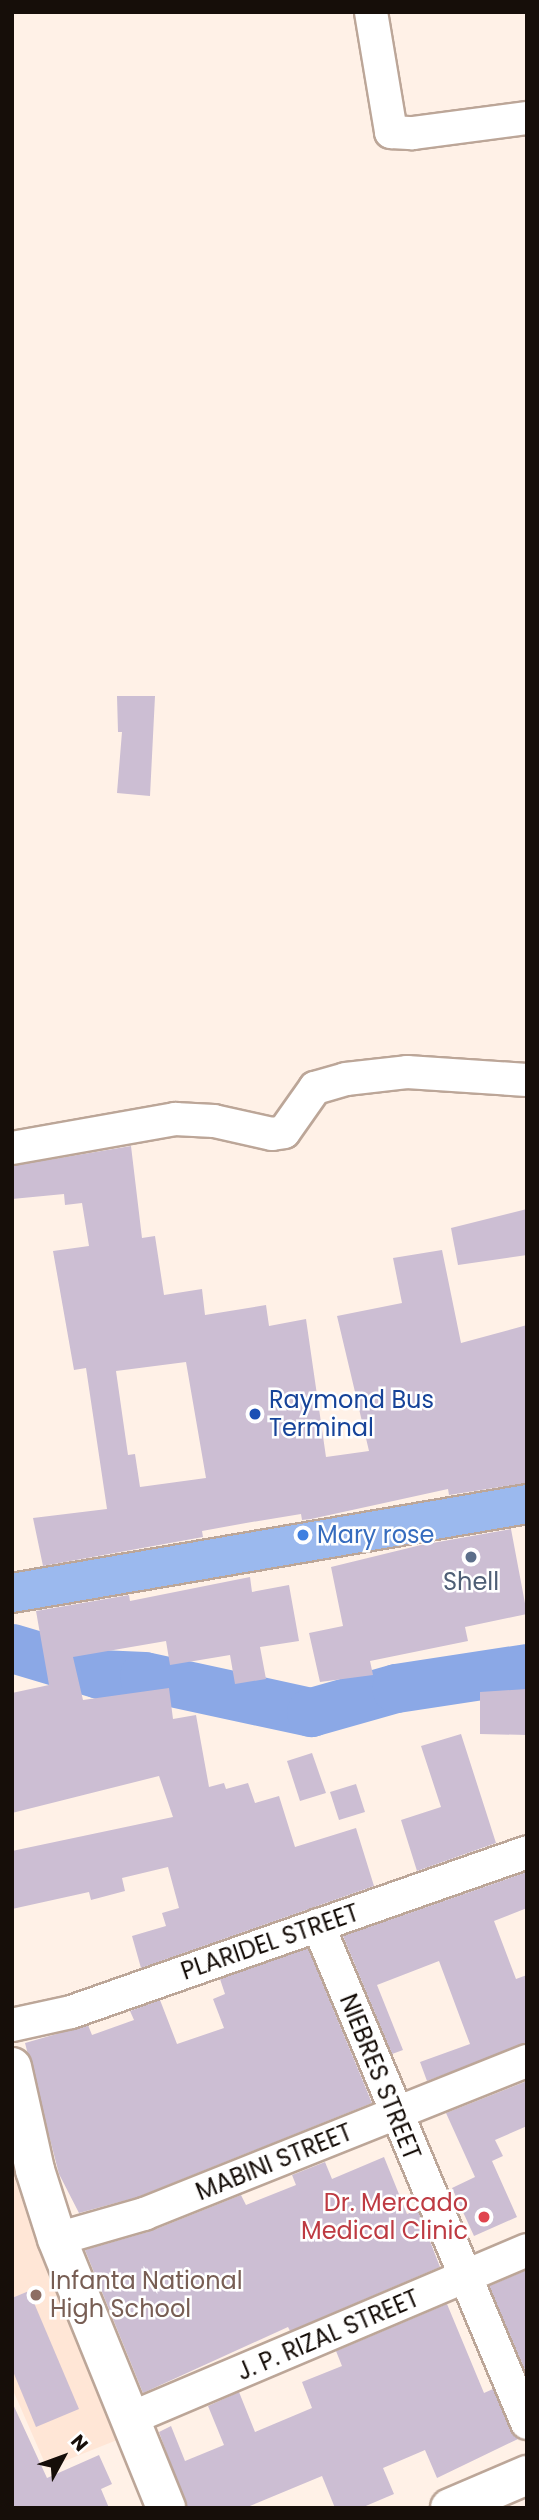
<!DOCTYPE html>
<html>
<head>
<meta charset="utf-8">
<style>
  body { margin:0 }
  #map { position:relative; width:539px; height:2520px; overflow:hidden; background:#fff1e7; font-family:Poppins,sans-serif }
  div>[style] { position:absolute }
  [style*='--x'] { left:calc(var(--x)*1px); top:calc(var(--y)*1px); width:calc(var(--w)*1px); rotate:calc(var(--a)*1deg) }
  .built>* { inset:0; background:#ffe6d6 }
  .river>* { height:49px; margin:-24.5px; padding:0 24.5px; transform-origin:24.5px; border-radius:24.5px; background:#8ba8e6 }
  .building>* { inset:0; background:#ccbed3 }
  .roads { filter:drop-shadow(2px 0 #bca698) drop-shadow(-2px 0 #bca698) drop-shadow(0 2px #bca698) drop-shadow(0 -2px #bca698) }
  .street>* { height:32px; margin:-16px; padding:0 16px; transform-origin:16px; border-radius:16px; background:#fff }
  .secondary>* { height:38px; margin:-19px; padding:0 19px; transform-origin:19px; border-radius:19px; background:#fff }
  .primary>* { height:38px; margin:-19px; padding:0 19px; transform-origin:19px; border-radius:19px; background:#9bb9ee }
  .dots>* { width:19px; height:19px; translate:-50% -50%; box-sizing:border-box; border:4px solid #fff; border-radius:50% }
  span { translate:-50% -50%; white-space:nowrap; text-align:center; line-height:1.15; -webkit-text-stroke:5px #fff; paint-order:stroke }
  .transit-label { font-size:24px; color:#164399 }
  .left { translate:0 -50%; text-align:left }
  .shop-label { font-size:24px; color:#366cbe }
  .service-label { font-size:24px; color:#4e5e75 }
  .street-label { font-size:24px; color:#160e09 }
  .health-label { font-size:24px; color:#be3a42 }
  .right { translate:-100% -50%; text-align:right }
  .education-label { font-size:24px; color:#785e54 }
  .frame { position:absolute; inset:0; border:14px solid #160e09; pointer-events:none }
  .north { position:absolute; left:28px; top:2422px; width:70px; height:70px; -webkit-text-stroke:5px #fff; paint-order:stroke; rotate:49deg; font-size:19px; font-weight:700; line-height:28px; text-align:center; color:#160e09 }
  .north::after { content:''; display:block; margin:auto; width:24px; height:32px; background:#160e09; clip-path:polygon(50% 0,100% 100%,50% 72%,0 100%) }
</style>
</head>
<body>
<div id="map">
  <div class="built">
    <i style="clip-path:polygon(12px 2146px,25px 2203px,117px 2440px,47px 2468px,12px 2388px)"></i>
  </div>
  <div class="river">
    <i style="--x:12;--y:1648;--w:91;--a:16.6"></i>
    <i style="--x:99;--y:1674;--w:45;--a:2.5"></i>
    <i style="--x:144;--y:1676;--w:171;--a:12.2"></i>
    <i style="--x:311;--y:1712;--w:88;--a:-15.8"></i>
    <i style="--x:396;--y:1688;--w:133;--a:-8.7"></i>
  </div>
  <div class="building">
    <i style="clip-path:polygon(117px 696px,155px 696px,150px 796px,117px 793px,122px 732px,118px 732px)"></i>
    <i style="clip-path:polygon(evenodd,131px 1146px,142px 1238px,155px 1236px,164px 1295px,202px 1289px,205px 1315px,266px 1305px,269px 1326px,306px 1319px,326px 1457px,369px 1451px,337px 1316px,402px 1303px,393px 1258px,442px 1250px,461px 1343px,527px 1325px,527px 1483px,449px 1495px,448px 1489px,311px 1519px,302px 1520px,301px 1514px,246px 1523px,202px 1531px,203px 1537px,43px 1566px,33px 1518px,107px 1509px,86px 1368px,74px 1370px,53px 1251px,89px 1246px,82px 1203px,65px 1205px,64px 1194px,12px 1199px,12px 1166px,131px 1146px,186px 1362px,206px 1478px,140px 1487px,135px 1454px,128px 1455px,116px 1371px,186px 1362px)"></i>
    <i style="clip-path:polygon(527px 1209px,527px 1255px,458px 1265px,451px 1228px)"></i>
    <i style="clip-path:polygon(511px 1529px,527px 1614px,465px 1627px,468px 1641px,370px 1661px,373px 1675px,320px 1682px,309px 1633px,343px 1626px,331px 1567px,421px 1545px)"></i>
    <i style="clip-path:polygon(250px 1577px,252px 1592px,289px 1585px,299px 1641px,260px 1647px,266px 1679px,235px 1684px,230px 1655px,170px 1665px,166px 1641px,73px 1657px,83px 1700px,169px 1688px,173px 1719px,196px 1715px,209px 1787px,224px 1783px,226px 1789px,248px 1783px,255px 1803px,279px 1796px,295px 1847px,356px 1828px,374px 1886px,141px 1968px,132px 1936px,166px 1926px,162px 1913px,179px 1908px,168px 1867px,122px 1878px,125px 1891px,91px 1900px,89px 1892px,12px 1909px,12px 1851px,173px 1817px,159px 1776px,12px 1813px,12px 1693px,49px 1685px,36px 1611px,129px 1595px,130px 1601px)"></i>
    <i style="clip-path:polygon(527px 1689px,527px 1735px,480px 1734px,480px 1692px)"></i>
    <i style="clip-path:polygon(461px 1734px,496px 1843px,417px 1871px,401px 1820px,441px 1807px,421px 1746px)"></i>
    <i style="clip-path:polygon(312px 1753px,326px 1793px,300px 1801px,287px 1761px)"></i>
    <i style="clip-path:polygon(356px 1784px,365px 1812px,339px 1820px,330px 1792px)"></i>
    <i style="clip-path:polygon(527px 1872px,527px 1908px,494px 1921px,516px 1979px,527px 1975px,527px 2043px,427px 2081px,420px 2062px,470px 2044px,439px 1961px,377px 1985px,403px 2050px,392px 2054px,343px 1936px)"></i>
    <i style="clip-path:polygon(308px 1948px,372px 2103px,138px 2197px,79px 2213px,59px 2174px,25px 2043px,88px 2025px,92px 2035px,134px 2020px,130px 2011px,160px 2000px,177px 2044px,224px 2028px,213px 1999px,225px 1994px,220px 1979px)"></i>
    <i style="clip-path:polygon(527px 2081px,527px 2126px,495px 2140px,503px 2156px,492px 2161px,517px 2217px,474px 2236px,452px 2188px,475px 2177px,446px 2113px)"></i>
    <i style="clip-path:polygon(384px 2157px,407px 2214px,418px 2210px,440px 2267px,290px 2331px,288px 2327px,143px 2393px,85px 2250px,151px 2231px,241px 2195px,246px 2205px,296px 2185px,292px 2175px,325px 2162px,332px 2179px)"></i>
    <i style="clip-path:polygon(527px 2270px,527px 2375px,489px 2286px)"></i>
    <i style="clip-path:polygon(29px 2291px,79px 2409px,36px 2427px,12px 2369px,12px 2298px)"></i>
    <i style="clip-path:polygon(447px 2304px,484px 2393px,493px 2389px,518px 2439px,437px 2478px,425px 2450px,383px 2468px,394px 2494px,361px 2508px,335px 2508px,322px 2476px,245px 2508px,187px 2508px,159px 2432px,171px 2426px,185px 2461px,224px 2445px,208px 2406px,239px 2392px,255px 2432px,312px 2408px,302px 2382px,342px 2366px,336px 2351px)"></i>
    <i style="clip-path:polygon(12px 2402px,47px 2478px,99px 2455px,112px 2484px,101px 2489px,109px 2508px,12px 2508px)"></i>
  </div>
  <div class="roads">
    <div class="street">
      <i style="--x:371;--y:12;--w:122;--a:80.5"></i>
      <i style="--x:391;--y:132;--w:22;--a:3"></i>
      <i style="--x:413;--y:133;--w:115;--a:-7.5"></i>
      <i style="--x:12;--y:1148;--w:166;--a:-10.1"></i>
      <i style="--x:175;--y:1119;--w:39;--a:3"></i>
      <i style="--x:214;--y:1121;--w:59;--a:12.6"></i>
      <i style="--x:272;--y:1134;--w:12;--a:-9"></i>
      <i style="--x:284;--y:1132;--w:54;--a:-54.8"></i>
      <i style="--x:315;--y:1088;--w:32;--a:-16"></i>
      <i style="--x:346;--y:1079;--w:61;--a:-6.5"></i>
      <i style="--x:407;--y:1072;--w:120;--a:3.8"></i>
      <i style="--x:318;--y:1925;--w:540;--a:67.23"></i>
      <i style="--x:12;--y:2025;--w:60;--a:-12.4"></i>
      <i style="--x:71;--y:2012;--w:483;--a:-19.3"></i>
      <i style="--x:57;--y:2239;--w:91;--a:-16"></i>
      <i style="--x:144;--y:2214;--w:412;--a:-21.8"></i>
      <i style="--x:129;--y:2419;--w:432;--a:-23"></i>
    </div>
    <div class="secondary">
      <i style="--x:12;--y:2067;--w:106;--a:77.4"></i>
      <i style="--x:35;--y:2170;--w:72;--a:72.3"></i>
      <i style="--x:57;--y:2239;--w:290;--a:67.9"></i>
      <i style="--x:450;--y:2508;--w:84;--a:-23.2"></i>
    </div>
    <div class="primary">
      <i style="--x:12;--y:1593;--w:523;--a:-9.8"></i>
    </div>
  </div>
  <div class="dots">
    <i style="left:255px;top:1414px;background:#1a4fb4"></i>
    <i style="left:303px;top:1535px;background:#3f7fe0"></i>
    <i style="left:471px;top:1557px;background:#5c6f8a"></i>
    <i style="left:484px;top:2217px;background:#e0444e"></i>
    <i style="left:36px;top:2295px;background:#8d6e63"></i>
  </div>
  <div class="transit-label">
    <span class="left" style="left:269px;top:1414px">Raymond Bus<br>Terminal</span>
  </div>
  <div class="shop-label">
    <span class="left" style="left:317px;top:1535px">Mary rose</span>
  </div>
  <div class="service-label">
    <span style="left:471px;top:1582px">Shell</span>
  </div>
  <div class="street-label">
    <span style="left:270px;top:1942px;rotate:-19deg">PLARIDEL STREET</span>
    <span style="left:380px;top:2077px;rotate:68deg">NIEBRES STREET</span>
    <span style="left:274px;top:2162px;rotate:-22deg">MABINI STREET</span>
    <span style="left:328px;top:2335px;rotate:-23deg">J. P. RIZAL STREET</span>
  </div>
  <div class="health-label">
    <span class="right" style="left:468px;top:2217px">Dr. Mercado<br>Medical Clinic</span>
  </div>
  <div class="education-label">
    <span class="left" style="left:50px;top:2295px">Infanta National<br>High School</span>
  </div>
  <div class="frame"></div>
  <div class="north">N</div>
</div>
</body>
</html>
